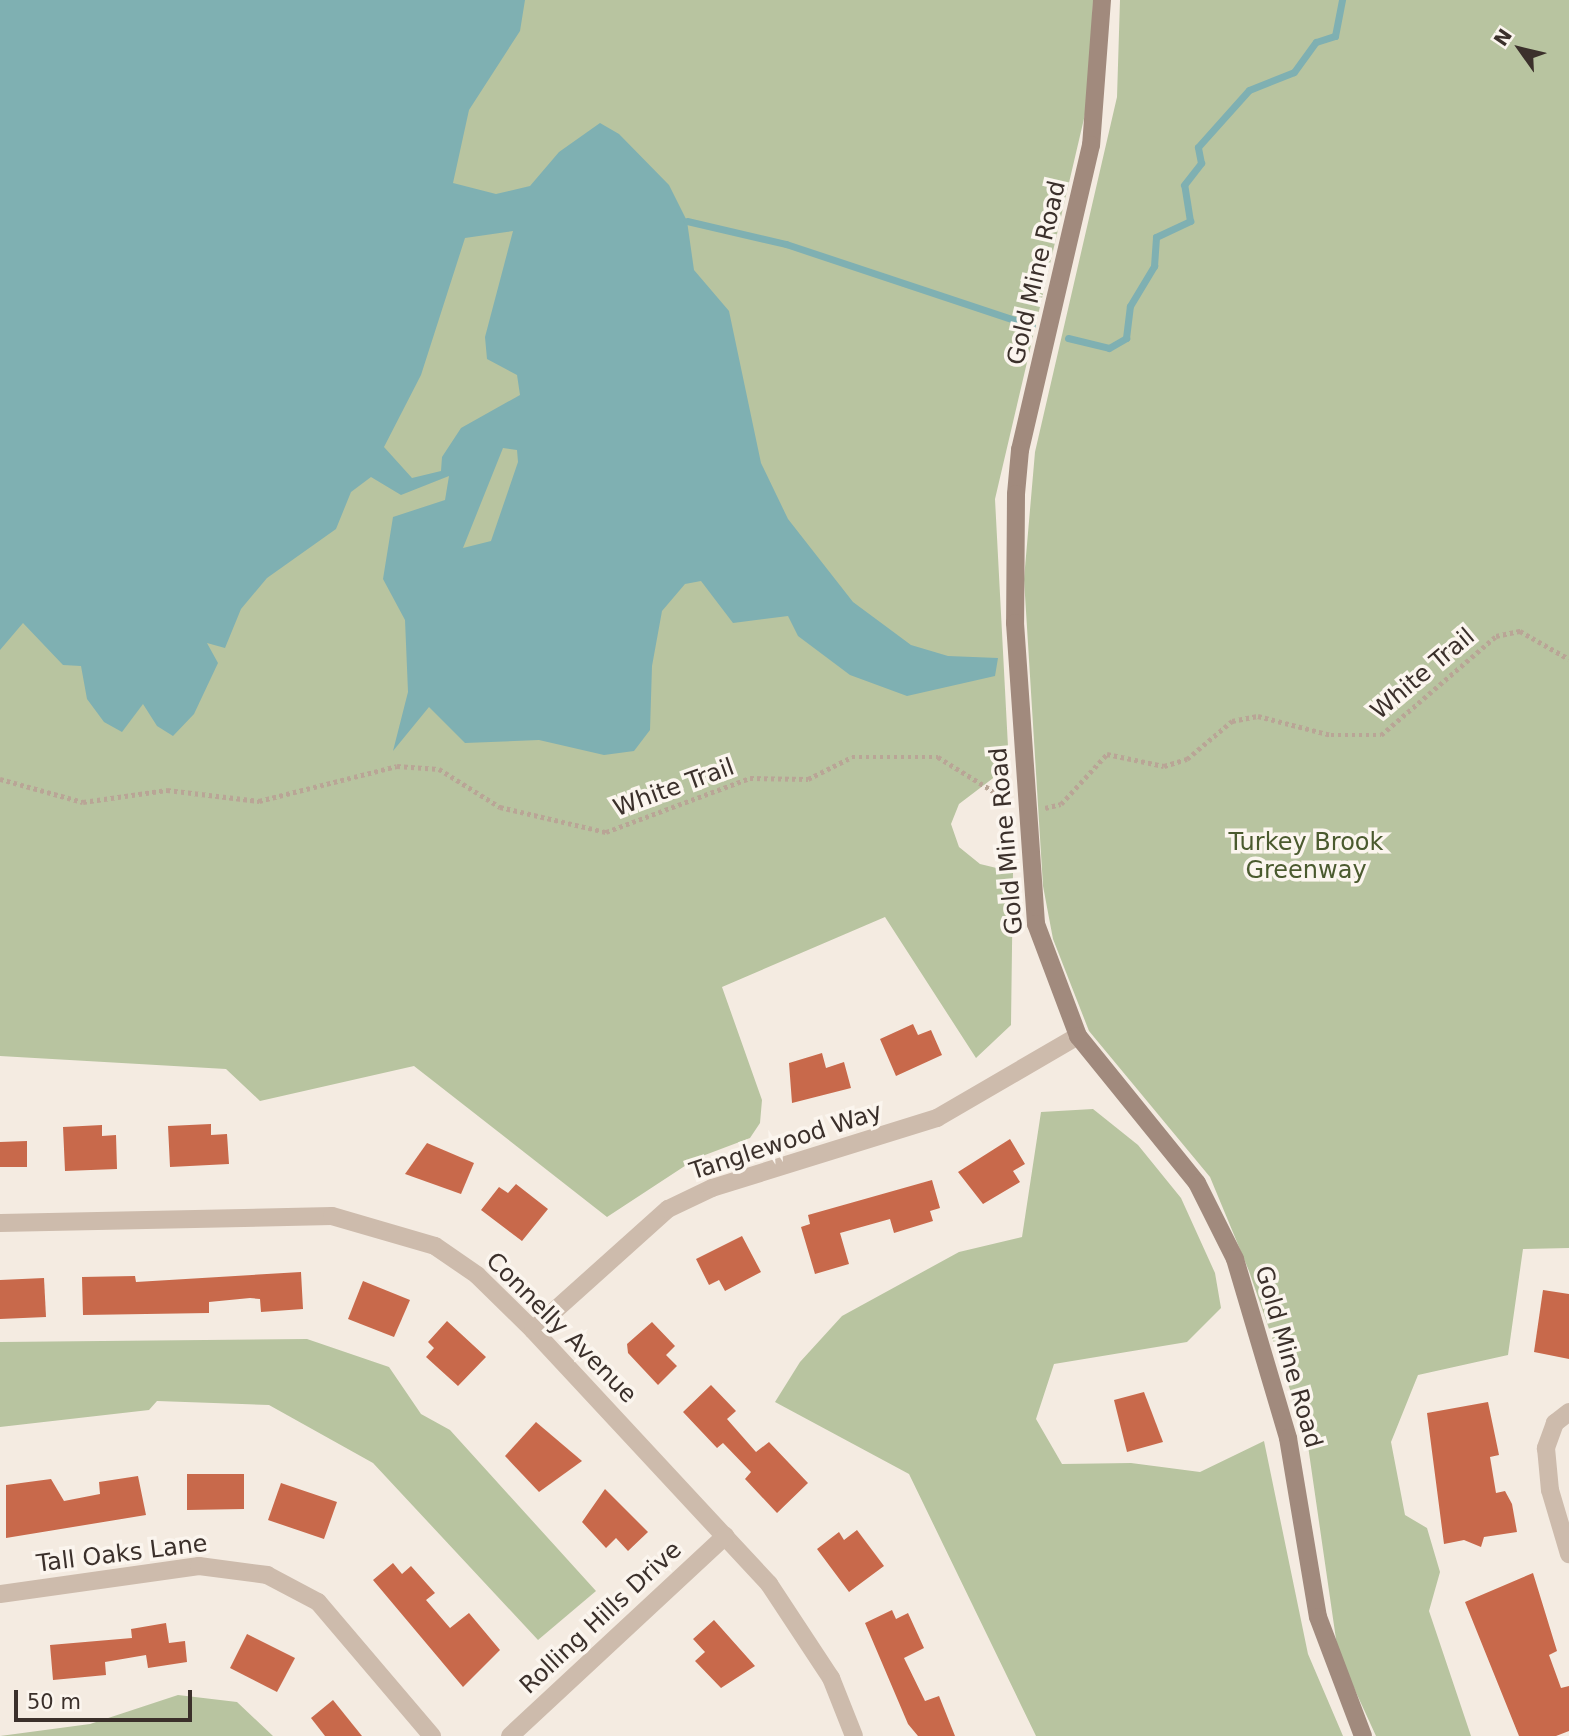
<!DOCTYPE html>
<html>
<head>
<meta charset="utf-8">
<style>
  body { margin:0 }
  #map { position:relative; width:1569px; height:1736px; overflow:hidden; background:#f4ebe1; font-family:"DejaVu Sans",sans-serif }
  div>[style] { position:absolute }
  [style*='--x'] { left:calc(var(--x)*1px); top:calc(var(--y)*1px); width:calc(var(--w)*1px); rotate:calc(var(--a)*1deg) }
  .green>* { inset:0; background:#b8c4a0 }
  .water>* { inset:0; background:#7fb0b2 }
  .stream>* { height:7px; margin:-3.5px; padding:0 3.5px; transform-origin:3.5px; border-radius:3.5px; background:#7fb0b2 }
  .building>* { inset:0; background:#c8694b }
  .path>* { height:4.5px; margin-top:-2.25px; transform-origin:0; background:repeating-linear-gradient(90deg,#b9a596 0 3.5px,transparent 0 7px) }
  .street>* { height:18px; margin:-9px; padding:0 9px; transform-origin:9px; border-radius:9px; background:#cdbbac }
  .secondary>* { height:18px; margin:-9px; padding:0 9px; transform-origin:9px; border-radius:9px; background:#a18a7d }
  span { translate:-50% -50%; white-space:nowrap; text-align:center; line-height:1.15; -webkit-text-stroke:7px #fbf5ee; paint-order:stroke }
  .street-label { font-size:24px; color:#3b302b }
  .park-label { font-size:24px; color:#4a5a2e }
  .north { position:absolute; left:1485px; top:14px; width:70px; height:70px; -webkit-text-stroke:5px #fbf5ee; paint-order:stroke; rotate:304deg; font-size:19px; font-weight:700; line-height:28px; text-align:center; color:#3b302b }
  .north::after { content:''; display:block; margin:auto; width:24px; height:32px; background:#3b302b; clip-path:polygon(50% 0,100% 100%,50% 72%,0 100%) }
  .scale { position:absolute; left:14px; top:1690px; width:178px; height:32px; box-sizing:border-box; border:4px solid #3b302b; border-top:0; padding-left:9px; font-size:21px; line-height:24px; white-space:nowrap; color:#3b302b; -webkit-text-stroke:5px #fbf5ee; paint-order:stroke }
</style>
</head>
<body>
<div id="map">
  <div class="green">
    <i style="clip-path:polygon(0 0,1093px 0,1090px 93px,995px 499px,1009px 766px,959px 804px,951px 824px,959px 847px,980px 864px,1013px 872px,1011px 1025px,976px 1058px,885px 917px,722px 987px,762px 1100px,760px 1123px,750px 1138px,697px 1158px,607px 1217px,414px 1066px,260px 1101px,226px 1069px,0 1056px)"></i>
    <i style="clip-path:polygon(1120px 0,1569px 0,1569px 1248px,1523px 1249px,1508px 1355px,1418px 1375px,1391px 1442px,1405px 1515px,1427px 1528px,1440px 1572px,1429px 1611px,1471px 1736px,1376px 1736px,1338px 1653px,1307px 1439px,1249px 1271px,1210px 1177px,1089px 1031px,1053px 939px,1043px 886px,1024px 579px,1035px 452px,1117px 97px)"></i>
    <i style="clip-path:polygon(1093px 1109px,1138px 1145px,1181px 1198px,1215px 1273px,1221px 1308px,1187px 1342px,1054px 1364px,1036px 1419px,1062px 1464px,1131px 1463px,1200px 1472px,1264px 1441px,1308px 1654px,1343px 1736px,1036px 1736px,909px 1474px,775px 1402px,800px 1362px,842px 1316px,959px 1252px,1022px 1237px,1041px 1112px)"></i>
    <i style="clip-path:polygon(307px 1339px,389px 1367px,421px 1414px,450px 1430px,596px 1591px,538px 1640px,373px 1463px,269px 1405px,157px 1401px,149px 1410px,0 1427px,0 1342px)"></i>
    <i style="clip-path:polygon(178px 1695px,237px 1702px,273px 1736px,0 1736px,90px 1724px)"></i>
  </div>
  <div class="water">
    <i style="clip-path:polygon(evenodd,0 0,525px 0,520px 31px,469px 110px,453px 183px,496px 194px,530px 186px,559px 152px,600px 123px,619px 134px,669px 185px,687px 221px,694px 270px,729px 311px,761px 463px,788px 519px,853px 602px,911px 645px,948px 656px,998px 658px,995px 676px,907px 696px,850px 675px,798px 636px,788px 616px,733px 623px,701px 581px,685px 584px,662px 611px,652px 666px,650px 730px,634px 751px,604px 755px,539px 740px,465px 743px,429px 707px,393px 751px,408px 692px,405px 620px,383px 579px,393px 517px,445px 500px,449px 476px,401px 495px,371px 477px,351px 492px,336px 529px,267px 578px,241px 609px,225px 648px,207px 643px,218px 663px,194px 714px,173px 736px,157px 726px,143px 704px,122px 732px,104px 722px,87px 699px,81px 666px,63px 665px,23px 623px,0 650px,0 0,513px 231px,485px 337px,487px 359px,517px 375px,520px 395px,461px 428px,442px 457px,441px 471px,412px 478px,384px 447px,421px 375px,465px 238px,513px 231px,0 0,503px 448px,517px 450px,518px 462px,491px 541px,463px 548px,503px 448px)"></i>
  </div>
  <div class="stream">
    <i style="--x:687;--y:221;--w:102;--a:13.1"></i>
    <i style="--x:786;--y:244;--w:259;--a:18.4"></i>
    <i style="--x:1068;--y:338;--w:42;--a:13.7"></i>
    <i style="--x:1109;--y:348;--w:20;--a:-30"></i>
    <i style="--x:1126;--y:338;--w:32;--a:-83"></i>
    <i style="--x:1130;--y:306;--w:47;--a:-59"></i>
    <i style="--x:1154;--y:266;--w:29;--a:-86"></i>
    <i style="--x:1156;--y:237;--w:38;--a:-25"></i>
    <i style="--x:1190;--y:221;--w:36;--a:-99"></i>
    <i style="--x:1184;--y:185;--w:28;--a:-52"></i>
    <i style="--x:1201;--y:163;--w:16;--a:-101"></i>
    <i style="--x:1198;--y:147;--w:76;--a:-48.2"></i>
    <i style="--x:1249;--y:90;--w:48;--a:-21.8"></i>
    <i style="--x:1294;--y:72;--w:37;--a:-54"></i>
    <i style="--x:1316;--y:42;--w:20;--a:-18"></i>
    <i style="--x:1335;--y:36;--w:37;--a:-79"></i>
  </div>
  <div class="building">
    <i style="clip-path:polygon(913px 1024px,918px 1035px,931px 1030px,942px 1055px,896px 1076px,880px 1039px)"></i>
    <i style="clip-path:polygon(822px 1053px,826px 1068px,844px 1062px,851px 1088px,792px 1103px,789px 1063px)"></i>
    <i style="clip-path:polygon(211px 1124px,211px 1135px,227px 1134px,229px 1164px,170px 1167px,168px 1126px)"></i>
    <i style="clip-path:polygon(102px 1125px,102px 1136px,116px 1135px,117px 1169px,65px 1171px,63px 1127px)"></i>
    <i style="clip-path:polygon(1010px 1139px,1025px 1164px,1013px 1171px,1020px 1182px,983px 1204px,958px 1172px)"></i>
    <i style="clip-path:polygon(27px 1141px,27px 1167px,0 1167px,0 1142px)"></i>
    <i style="clip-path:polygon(427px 1143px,474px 1163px,461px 1194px,405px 1174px)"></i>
    <i style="clip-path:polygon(932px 1180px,940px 1208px,930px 1211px,933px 1221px,894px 1233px,890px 1219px,840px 1233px,849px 1264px,815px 1274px,801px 1227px,810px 1224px,808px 1215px)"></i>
    <i style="clip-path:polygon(516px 1184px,548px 1209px,522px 1241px,481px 1210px,499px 1187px,508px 1193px)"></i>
    <i style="clip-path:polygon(742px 1236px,761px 1272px,725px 1291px,719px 1280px,709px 1285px,696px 1259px)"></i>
    <i style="clip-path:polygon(301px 1272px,303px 1309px,261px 1312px,260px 1299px,250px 1298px,209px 1302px,209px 1313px,83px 1315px,82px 1277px,135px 1276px,136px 1282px)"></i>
    <i style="clip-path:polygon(44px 1278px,46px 1317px,0 1319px,0 1280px)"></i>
    <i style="clip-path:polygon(363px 1281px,410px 1300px,394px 1337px,348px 1319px)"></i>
    <i style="clip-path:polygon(1543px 1290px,1569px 1294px,1569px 1359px,1534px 1352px)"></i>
    <i style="clip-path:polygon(447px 1321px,486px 1357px,458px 1386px,426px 1357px,434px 1348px,428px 1342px)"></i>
    <i style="clip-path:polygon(652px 1322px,675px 1346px,666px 1355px,677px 1366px,658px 1385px,628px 1353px,627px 1344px)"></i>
    <i style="clip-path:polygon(711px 1385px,736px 1411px,727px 1419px,756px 1452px,769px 1442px,808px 1483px,777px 1513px,745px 1479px,751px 1472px,723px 1443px,717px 1448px,683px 1412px)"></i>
    <i style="clip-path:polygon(1144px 1392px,1163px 1442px,1127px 1452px,1114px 1400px)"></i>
    <i style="clip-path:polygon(1488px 1402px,1499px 1455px,1490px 1457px,1496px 1493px,1505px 1491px,1512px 1504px,1517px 1532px,1484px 1537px,1481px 1547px,1464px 1540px,1444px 1544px,1427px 1413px)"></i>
    <i style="clip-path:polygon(536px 1422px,582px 1461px,539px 1492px,505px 1456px)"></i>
    <i style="clip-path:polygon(187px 1474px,244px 1474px,244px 1509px,187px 1510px)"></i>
    <i style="clip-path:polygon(138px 1476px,146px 1515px,6px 1538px,6px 1485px,51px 1479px,64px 1501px,100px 1494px,99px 1482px)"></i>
    <i style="clip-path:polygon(281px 1483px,337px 1502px,324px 1539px,268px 1520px)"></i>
    <i style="clip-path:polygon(605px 1489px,648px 1532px,628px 1551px,616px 1538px,606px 1548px,582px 1522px)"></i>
    <i style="clip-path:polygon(857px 1530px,884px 1566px,849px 1592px,817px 1549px,839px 1532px,844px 1540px)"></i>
    <i style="clip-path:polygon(393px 1563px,402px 1574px,411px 1566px,435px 1593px,426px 1600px,450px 1628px,469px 1613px,500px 1650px,463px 1687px,373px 1580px)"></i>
    <i style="clip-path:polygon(1533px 1573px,1557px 1651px,1549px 1655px,1561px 1688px,1569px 1686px,1569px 1731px,1556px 1736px,1519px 1736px,1465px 1602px)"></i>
    <i style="clip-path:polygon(892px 1610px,896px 1619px,908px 1613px,924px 1648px,904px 1658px,925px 1701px,939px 1696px,955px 1736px,918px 1736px,908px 1724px,865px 1623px)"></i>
    <i style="clip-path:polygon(714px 1620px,755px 1666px,721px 1688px,695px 1661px,705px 1652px,693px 1639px)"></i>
    <i style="clip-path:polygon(166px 1623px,169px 1643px,185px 1641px,187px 1662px,148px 1668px,146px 1655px,105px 1662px,106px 1675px,53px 1680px,50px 1645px,132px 1638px,131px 1629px)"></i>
    <i style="clip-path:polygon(247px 1634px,295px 1658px,277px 1692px,230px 1668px)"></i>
    <i style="clip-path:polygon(333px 1700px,362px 1736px,325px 1736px,311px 1718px)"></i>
  </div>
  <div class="path">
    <i style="--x:0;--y:779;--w:86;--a:15.5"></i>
    <i style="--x:83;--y:802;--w:85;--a:-8.1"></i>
    <i style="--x:167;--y:790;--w:93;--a:6.8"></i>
    <i style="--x:259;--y:801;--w:142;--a:-14.2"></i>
    <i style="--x:397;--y:766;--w:42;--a:4.1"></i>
    <i style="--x:439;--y:769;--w:72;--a:31.9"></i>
    <i style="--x:500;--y:807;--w:109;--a:13.3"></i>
    <i style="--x:606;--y:832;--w:154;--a:-20.6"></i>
    <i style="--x:750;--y:778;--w:58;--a:1"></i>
    <i style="--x:808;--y:779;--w:49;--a:-26.6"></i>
    <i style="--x:852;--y:757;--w:86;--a:0"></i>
    <i style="--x:938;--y:757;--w:84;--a:31.8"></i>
    <i style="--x:1045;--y:808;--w:16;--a:-14"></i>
    <i style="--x:1061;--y:804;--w:68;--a:-47.4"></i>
    <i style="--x:1107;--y:754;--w:58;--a:11.9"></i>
    <i style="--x:1164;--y:766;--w:24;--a:-17"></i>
    <i style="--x:1187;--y:759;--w:59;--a:-40.2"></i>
    <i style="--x:1232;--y:721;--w:26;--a:-11"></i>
    <i style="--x:1258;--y:716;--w:75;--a:14.6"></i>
    <i style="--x:1331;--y:735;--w:50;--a:0"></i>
    <i style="--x:1381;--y:735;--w:152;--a:-40.7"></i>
    <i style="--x:1496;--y:636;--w:25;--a:-12"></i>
    <i style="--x:1520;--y:631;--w:56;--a:29.7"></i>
  </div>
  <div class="street">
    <i style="--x:0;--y:1223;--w:332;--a:-1.2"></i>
    <i style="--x:332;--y:1216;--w:107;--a:16.2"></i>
    <i style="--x:435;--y:1246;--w:51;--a:34.6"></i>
    <i style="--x:477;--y:1275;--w:78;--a:44.5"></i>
    <i style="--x:533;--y:1330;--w:347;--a:47.1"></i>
    <i style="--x:769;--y:1584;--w:113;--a:56.6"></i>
    <i style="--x:831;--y:1678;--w:62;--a:68.4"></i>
    <i style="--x:533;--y:1330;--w:181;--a:-41.9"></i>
    <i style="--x:668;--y:1209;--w:49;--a:-25.5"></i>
    <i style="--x:712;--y:1188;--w:236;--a:-17.3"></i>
    <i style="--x:937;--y:1118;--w:163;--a:-30.2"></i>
    <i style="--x:1569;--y:1412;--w:18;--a:142"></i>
    <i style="--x:1555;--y:1423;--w:27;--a:110"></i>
    <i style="--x:1546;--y:1448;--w:42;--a:84.6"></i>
    <i style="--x:1550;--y:1490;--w:67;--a:73.5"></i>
    <i style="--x:0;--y:1594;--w:201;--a:-8"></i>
    <i style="--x:199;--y:1566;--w:69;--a:7.5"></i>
    <i style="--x:267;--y:1575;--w:58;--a:27.9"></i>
    <i style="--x:318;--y:1602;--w:176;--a:49.6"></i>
    <i style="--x:510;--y:1736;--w:294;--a:-42.9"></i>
  </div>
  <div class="secondary">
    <i style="--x:1102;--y:0;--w:145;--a:94.3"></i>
    <i style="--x:1091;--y:145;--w:313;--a:103.1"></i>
    <i style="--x:1020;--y:450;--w:44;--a:95.2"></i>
    <i style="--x:1016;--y:494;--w:129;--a:90.4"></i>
    <i style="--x:1015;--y:623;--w:302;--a:86"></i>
    <i style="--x:1036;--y:924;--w:120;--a:69.4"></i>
    <i style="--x:1078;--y:1036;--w:189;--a:51"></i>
    <i style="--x:1197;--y:1183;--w:85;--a:63.4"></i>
    <i style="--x:1235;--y:1259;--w:187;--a:73.5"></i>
    <i style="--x:1288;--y:1438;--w:181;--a:80.5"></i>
    <i style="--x:1318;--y:1617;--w:127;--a:69.3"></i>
  </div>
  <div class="street-label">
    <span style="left:1037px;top:273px;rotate:-77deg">Gold Mine Road</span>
    <span style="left:1423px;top:674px;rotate:-40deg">White Trail</span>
    <span style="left:674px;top:788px;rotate:-20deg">White Trail</span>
    <span style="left:1007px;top:841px;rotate:-95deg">Gold Mine Road</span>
    <span style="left:786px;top:1142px;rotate:-18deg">Tanglewood Way</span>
    <span style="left:561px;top:1328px;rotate:45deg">Connelly Avenue</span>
    <span style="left:1288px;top:1357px;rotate:74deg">Gold Mine Road</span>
    <span style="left:122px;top:1554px;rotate:-7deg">Tall Oaks Lane</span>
    <span style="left:601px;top:1618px;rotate:-43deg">Rolling Hills Drive</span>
  </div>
  <div class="park-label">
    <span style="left:1306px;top:857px">Turkey Brook<br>Greenway</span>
  </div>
  <div class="north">N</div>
  <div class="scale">50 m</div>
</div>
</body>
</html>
